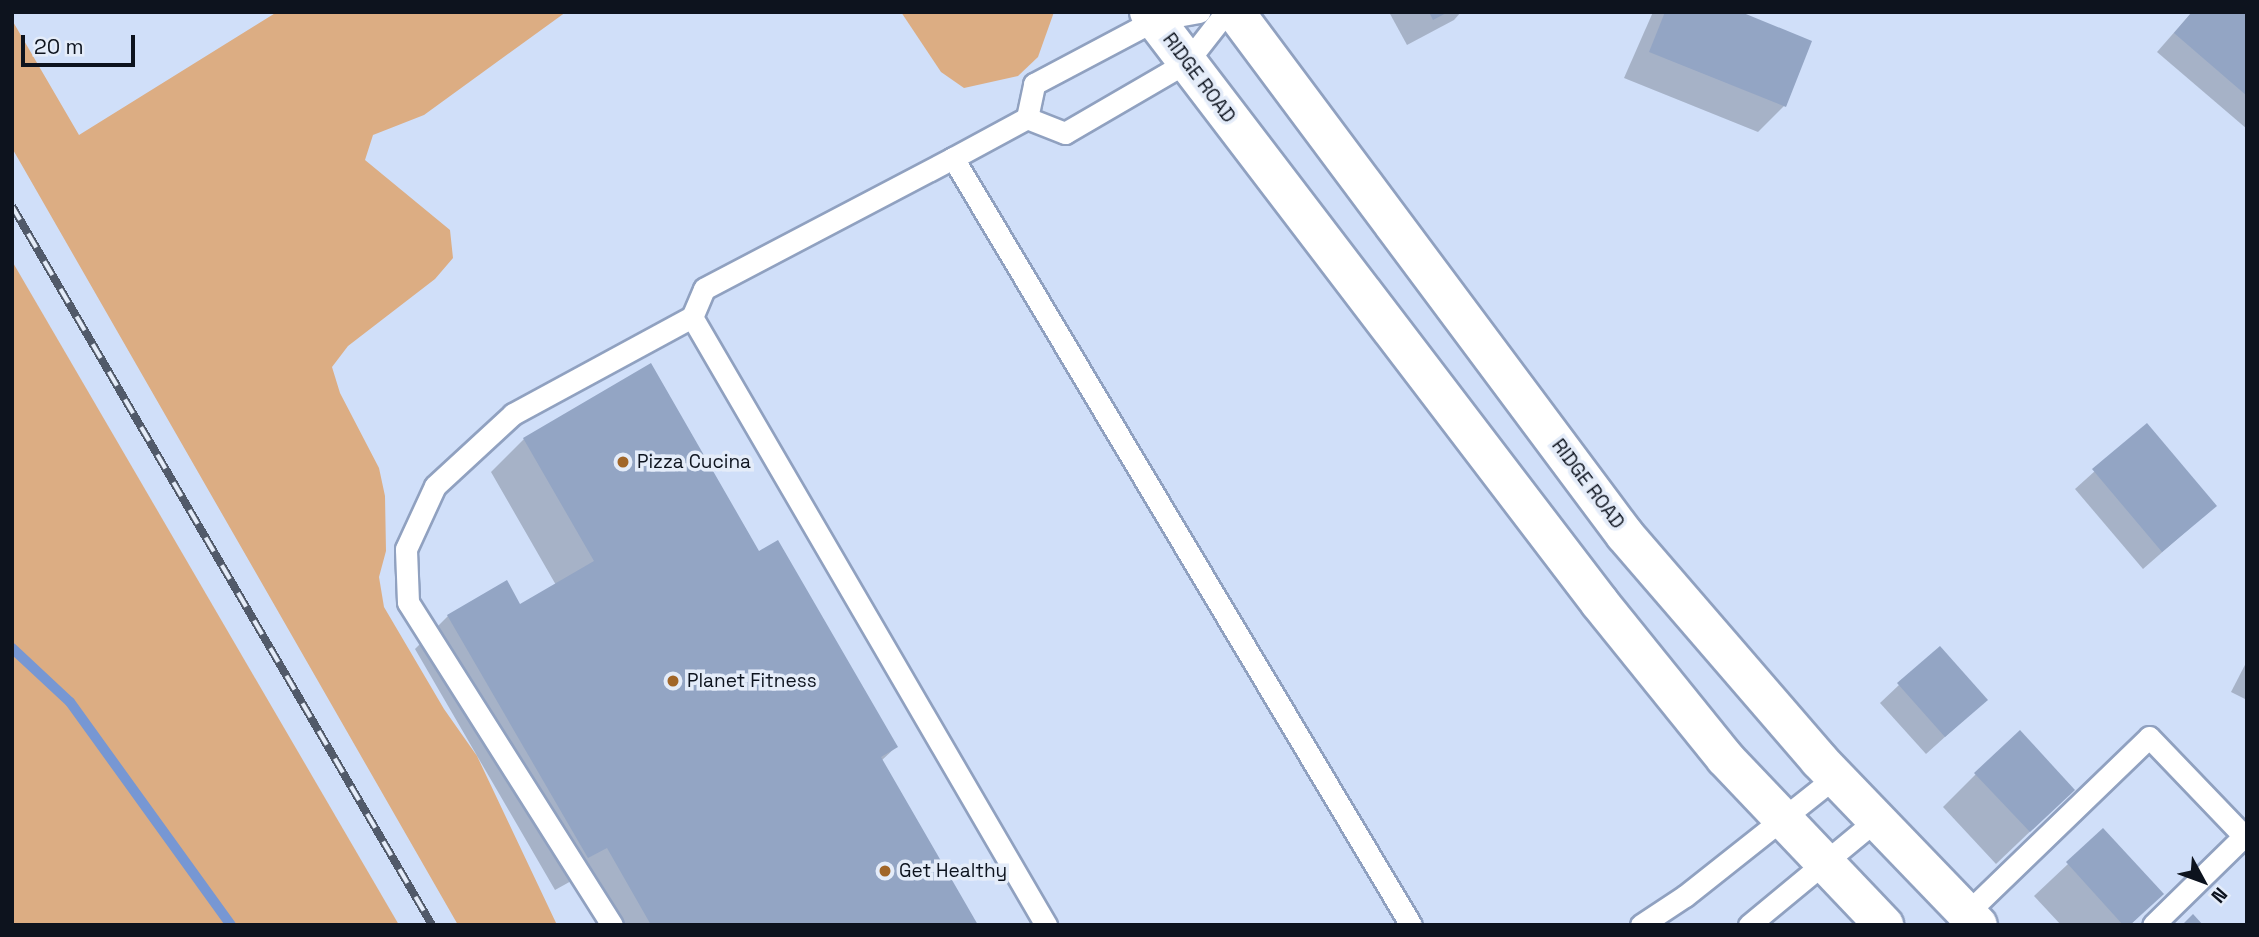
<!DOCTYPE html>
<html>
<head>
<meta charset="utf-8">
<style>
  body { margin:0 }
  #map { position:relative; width:2259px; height:937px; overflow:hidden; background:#d0dff9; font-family:"Space Grotesk",sans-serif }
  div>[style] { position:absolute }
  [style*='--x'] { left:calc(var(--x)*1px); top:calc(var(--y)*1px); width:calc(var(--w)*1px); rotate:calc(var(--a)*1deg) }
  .green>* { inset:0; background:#dcad83 }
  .shadow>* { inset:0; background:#0003 }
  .stream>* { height:10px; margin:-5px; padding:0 5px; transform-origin:5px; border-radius:5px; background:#7797d3 }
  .building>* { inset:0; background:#93a5c4 }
  .roads { filter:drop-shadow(2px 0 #90a1c0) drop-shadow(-2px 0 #90a1c0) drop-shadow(0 2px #90a1c0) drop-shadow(0 -2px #90a1c0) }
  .lane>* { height:21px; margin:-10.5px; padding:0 10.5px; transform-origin:10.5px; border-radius:10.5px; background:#fff }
  .secondary>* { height:38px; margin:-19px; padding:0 19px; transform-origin:19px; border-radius:19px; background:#fff }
  .rail>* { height:8px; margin-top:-4px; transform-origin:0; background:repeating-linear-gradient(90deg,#e4ecf9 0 16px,#515a6a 0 32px); box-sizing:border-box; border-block:2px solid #515a6a }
  .dots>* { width:19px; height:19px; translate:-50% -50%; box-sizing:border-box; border:4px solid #e4ecf9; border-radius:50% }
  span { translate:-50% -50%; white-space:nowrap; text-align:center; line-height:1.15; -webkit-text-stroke:7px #e4ecf9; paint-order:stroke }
  .street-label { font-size:19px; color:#0d131e }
  .poi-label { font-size:19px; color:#0d131e }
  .left { translate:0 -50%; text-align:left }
  .frame { position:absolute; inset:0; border:14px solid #0d131e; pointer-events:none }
  .north { position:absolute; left:2168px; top:846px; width:70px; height:70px; -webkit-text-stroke:5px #e4ecf9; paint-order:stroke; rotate:131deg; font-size:19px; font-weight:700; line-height:28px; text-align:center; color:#0d131e }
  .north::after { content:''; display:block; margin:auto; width:24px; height:32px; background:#0d131e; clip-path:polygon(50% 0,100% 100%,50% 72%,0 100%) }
  .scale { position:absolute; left:21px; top:35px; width:114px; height:32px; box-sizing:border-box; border:4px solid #0d131e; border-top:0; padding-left:9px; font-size:21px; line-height:24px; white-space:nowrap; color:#0d131e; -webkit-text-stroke:5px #e4ecf9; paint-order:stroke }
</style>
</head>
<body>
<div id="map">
  <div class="green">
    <i style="clip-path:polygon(277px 12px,566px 12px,424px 115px,373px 135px,365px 160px,450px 230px,453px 258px,435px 279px,348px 346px,332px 367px,340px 393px,379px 468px,385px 496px,386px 551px,379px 577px,384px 607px,444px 709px,477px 756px,557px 925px,458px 925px,12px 148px,12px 20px,79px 135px)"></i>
    <i style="clip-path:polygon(901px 12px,1054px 12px,1038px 57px,1018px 76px,964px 88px,941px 72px)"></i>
    <i style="clip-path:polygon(12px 261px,399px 925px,12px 925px)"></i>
  </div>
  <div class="shadow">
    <i style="clip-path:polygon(1389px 12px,1461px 12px,1454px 20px,1407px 45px)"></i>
    <i style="clip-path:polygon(1653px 12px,1736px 12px,1784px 106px,1758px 132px,1624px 78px)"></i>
    <i style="clip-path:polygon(2192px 12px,2247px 12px,2247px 129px,2157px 52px)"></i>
    <i style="clip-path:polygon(2146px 425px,2215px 506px,2143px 569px,2075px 489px)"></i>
    <i style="clip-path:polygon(524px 439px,759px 553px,896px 747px,881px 761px,976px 925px,599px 925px,573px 880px,555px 890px,415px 649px,448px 616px,519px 606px,556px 585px,491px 472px)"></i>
    <i style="clip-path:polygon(2247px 661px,2247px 700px,2231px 692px)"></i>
    <i style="clip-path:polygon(1899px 685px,1986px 700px,1926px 754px,1880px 703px)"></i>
    <i style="clip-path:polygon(1976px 774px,2040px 822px,1996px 864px,1943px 807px)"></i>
    <i style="clip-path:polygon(2103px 831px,2161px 894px,2130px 925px,2061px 925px,2034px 896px)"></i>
  </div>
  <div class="stream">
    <i style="--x:12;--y:648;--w:79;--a:43"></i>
    <i style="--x:70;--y:702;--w:275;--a:54.2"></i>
  </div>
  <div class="building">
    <i style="clip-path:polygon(1429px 12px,1448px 12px,1433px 20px)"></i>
    <i style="clip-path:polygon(1665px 12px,1741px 12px,1812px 41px,1786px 107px,1649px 52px)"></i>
    <i style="clip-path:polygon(2192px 12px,2247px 12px,2247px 96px,2174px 33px)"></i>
    <i style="clip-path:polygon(651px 363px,759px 551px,778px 540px,898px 747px,881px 757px,978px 925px,651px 925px,607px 848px,588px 858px,447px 615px,507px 580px,520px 604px,594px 561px,523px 438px)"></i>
    <i style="clip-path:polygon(2147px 423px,2217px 506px,2162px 552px,2092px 469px)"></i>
    <i style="clip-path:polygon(1940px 646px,1988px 700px,1945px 737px,1897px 683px)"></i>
    <i style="clip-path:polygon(2020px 730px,2075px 790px,2030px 832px,1974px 773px)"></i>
    <i style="clip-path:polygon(2103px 828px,2164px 894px,2130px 925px,2123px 925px,2066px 862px)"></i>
    <i style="clip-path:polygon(2193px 914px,2203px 925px,2182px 925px)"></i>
  </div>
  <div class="roads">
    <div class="lane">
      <i style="--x:1226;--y:12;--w:63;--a:128"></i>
      <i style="--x:1187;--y:62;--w:141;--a:149.8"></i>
      <i style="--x:1065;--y:133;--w:41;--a:-158.5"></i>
      <i style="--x:1027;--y:118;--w:84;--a:151.6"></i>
      <i style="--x:953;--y:158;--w:893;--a:59.16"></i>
      <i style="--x:1027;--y:118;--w:35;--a:-78"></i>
      <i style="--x:1034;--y:84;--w:137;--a:-27.9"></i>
      <i style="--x:1155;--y:20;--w:45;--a:-10.3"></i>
      <i style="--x:953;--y:158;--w:281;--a:152.3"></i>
      <i style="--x:704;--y:289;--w:30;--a:113"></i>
      <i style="--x:692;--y:317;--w:704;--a:59.79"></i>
      <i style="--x:1967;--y:913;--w:253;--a:-44"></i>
      <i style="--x:2149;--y:737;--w:137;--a:46.2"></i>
      <i style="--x:2244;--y:836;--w:127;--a:135.6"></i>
      <i style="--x:612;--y:925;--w:382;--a:-122.3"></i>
      <i style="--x:408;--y:602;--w:53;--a:-92.2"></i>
      <i style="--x:406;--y:549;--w:69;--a:-65.3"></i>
      <i style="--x:435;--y:486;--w:106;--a:-42.7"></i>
      <i style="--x:513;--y:414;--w:204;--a:-28.5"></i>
      <i style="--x:1641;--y:925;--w:53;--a:-33.4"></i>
      <i style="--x:1685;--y:896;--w:191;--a:-38.4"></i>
      <i style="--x:1749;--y:925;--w:165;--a:-39.6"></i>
    </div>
    <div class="secondary">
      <i style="--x:1149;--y:12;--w:743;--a:52.65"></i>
      <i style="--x:1600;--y:603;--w:199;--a:51.1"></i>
      <i style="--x:1725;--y:758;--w:231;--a:46.4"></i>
      <i style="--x:1235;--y:12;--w:652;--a:53.29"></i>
      <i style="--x:1625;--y:535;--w:297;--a:49.2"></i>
      <i style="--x:1819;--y:760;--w:229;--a:46.1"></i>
    </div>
  </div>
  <div class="rail">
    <i style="--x:12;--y:206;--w:833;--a:59.71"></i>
  </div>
  <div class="dots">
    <i style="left:623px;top:462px;background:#a16628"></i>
    <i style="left:673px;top:681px;background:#a16628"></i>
    <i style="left:885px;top:871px;background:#a16628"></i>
  </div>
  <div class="street-label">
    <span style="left:1199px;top:78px;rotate:53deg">RIDGE ROAD</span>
    <span style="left:1588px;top:484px;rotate:53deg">RIDGE ROAD</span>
  </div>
  <div class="poi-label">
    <span class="left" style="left:637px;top:462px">Pizza Cucina</span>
    <span class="left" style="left:687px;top:681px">Planet Fitness</span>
    <span class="left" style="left:899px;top:871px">Get Healthy</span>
  </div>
  <div class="frame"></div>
  <div class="north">N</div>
  <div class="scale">20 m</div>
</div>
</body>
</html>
